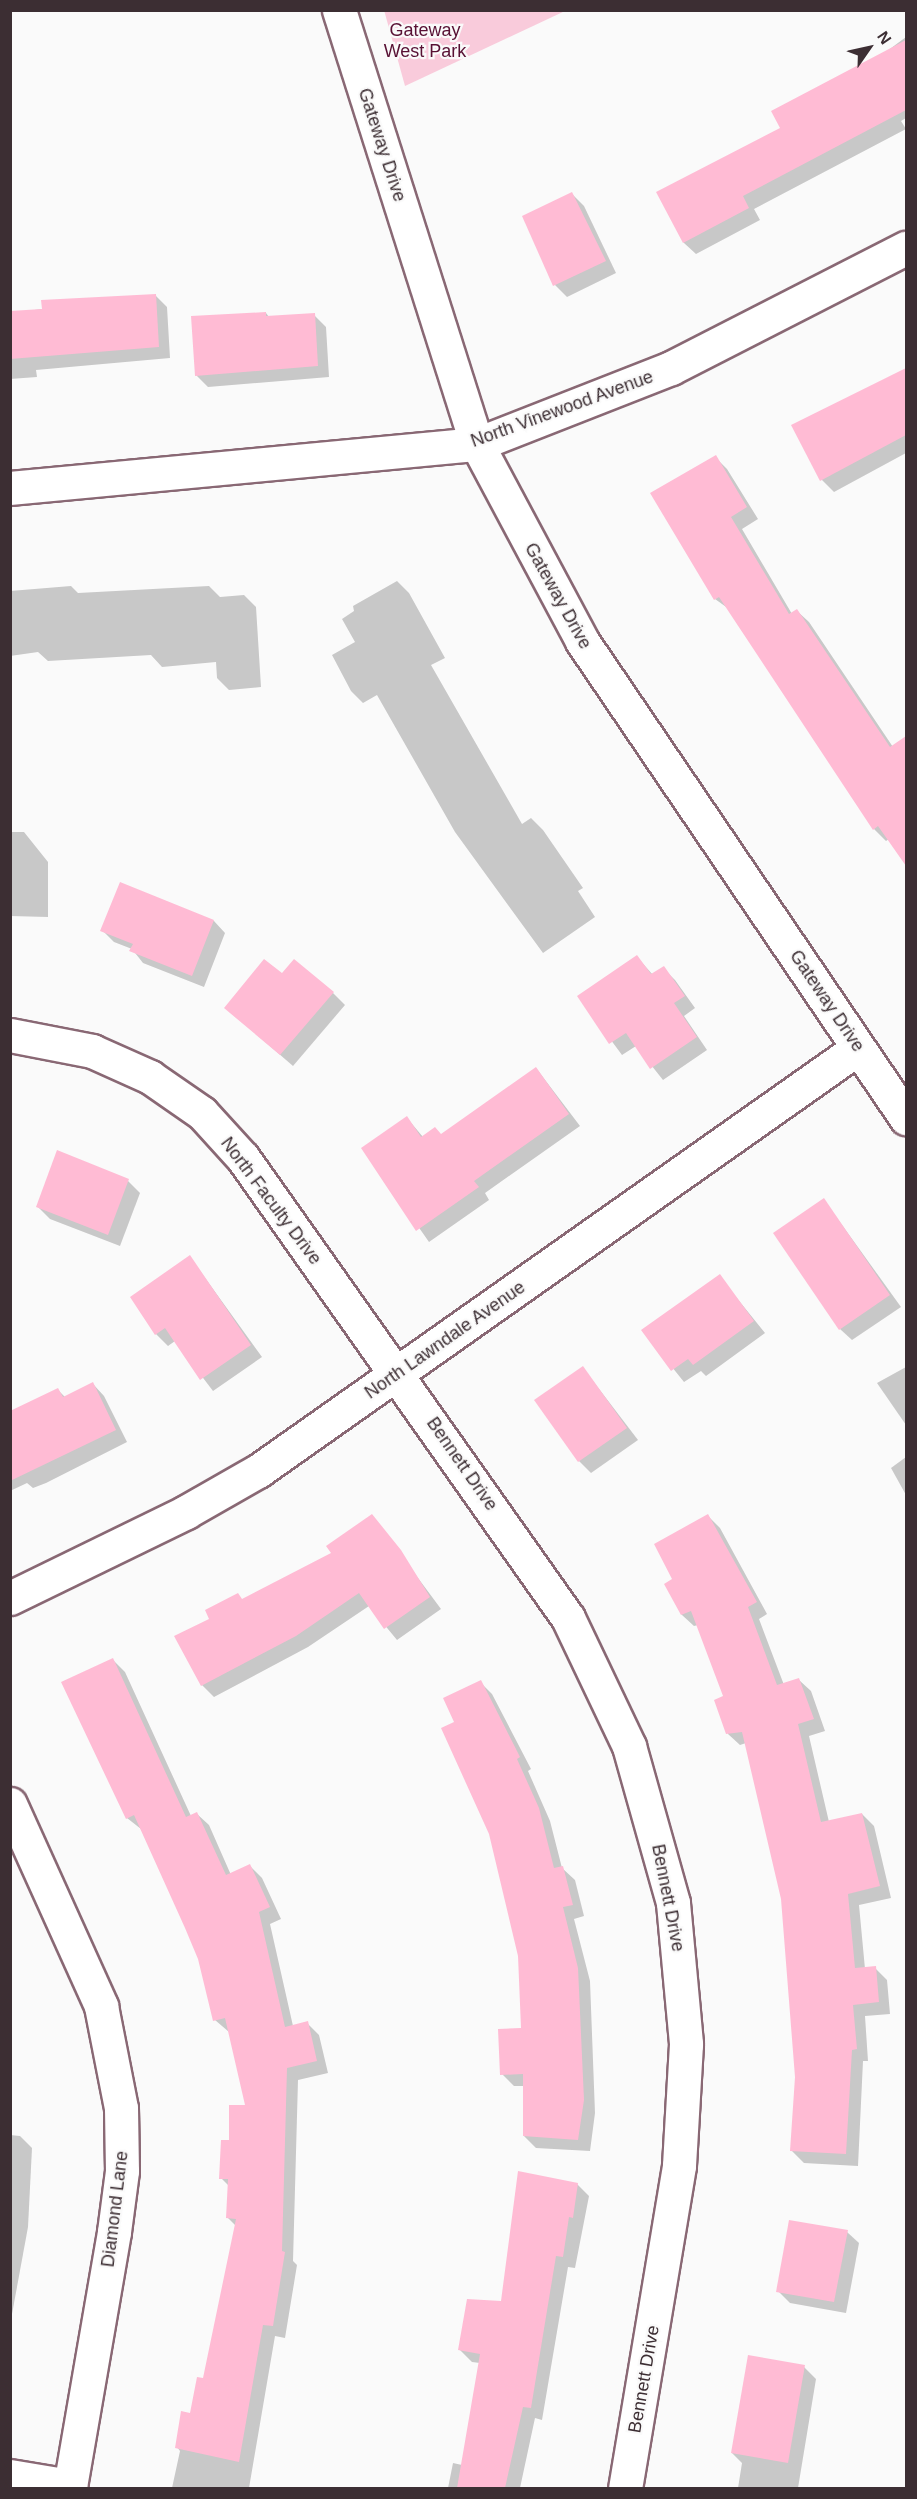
<!DOCTYPE html>
<html>
<head>
<meta charset="utf-8">
<style>
  body { margin:0 }
  #map { position:relative; width:917px; height:2499px; overflow:hidden; background:#fafafa; font-family:Helvetica,sans-serif }
  div>[style] { position:absolute }
  [style*='--x'] { left:calc(var(--x)*1px); top:calc(var(--y)*1px); width:calc(var(--w)*1px); rotate:calc(var(--a)*1deg) }
  .green>* { inset:0; background:#f9cbdb }
  .shadow>* { inset:0; background:#0003 }
  .building>* { inset:0; background:#ffbbd4 }
  .roads { filter:drop-shadow(2px 0 #896874) drop-shadow(-2px 0 #896874) drop-shadow(0 2px #896874) drop-shadow(0 -2px #896874) }
  .minor>* { height:33px; margin:-16.5px; padding:0 16.5px; transform-origin:16.5px; border-radius:16.5px; background:#fff }
  span { translate:-50% -50%; white-space:nowrap; text-align:center; line-height:1.15; -webkit-text-stroke:4.5px #fafafa; paint-order:stroke }
  .park-label { font-size:18px; color:#581134 }
  .street-label { font-size:18px; color:#3c2e33 }
  .frame { position:absolute; inset:0; border:12px solid #3c2e33; pointer-events:none }
  .north { position:absolute; left:839px; top:18px; width:60px; height:60px; -webkit-text-stroke:4px #fafafa; paint-order:stroke; rotate:56deg; font-size:16px; font-weight:700; line-height:24px; text-align:center; color:#3c2e33 }
  .north::after { content:''; display:block; margin:auto; width:21px; height:27px; background:#3c2e33; clip-path:polygon(50% 0,100% 100%,50% 72%,0 100%) }
</style>
</head>
<body>
<div id="map">
  <div class="green">
    <i style="clip-path:polygon(384px 10px,565px 10px,565px 11px,405px 86px)"></i>
  </div>
  <div class="shadow">
    <i style="clip-path:polygon(906px 37px,906px 118px,901px 121px,906px 129px,754px 209px,760px 220px,696px 254px,684px 243px,659px 193px,782px 129px)"></i>
    <i style="clip-path:polygon(572px 194px,584px 206px,616px 273px,567px 297px,555px 285px)"></i>
    <i style="clip-path:polygon(155px 295px,167px 307px,170px 358px,36px 370px,37px 377px,10px 379px,10px 313px)"></i>
    <i style="clip-path:polygon(266px 313px,269px 317px,314px 315px,326px 327px,329px 377px,208px 387px,196px 375px)"></i>
    <i style="clip-path:polygon(906px 370px,906px 453px,834px 492px,822px 480px,822px 414px)"></i>
    <i style="clip-path:polygon(715px 457px,727px 469px,758px 519px,742px 529px,792px 614px,797px 611px,809px 622px,893px 747px,906px 738px,906px 863px,889px 839px,886px 841px,874px 829px,729px 609px,715px 599px)"></i>
    <i style="clip-path:polygon(397px 581px,409px 593px,445px 658px,431px 665px,522px 824px,531px 818px,543px 830px,583px 888px,578px 891px,595px 917px,543px 953px,455px 832px,377px 695px,363px 703px,351px 691px,332px 655px,355px 642px,342px 619px,354px 611px,353px 606px)"></i>
    <i style="clip-path:polygon(71px 586px,78px 593px,209px 586px,220px 597px,244px 595px,256px 607px,261px 687px,229px 690px,217px 678px,216px 662px,162px 667px,151px 655px,48px 661px,38px 652px,10px 656px,10px 591px)"></i>
    <i style="clip-path:polygon(10px 816px,11px 832px,24px 832px,48px 862px,48px 917px,10px 916px)"></i>
    <i style="clip-path:polygon(214px 921px,225px 933px,204px 987px,143px 963px,132px 949px,114px 942px,102px 930px)"></i>
    <i style="clip-path:polygon(637px 957px,653px 975px,663px 968px,675px 980px,695px 1008px,684px 1016px,707px 1050px,663px 1080px,636px 1046px,622px 1055px,579px 997px)"></i>
    <i style="clip-path:polygon(282px 975px,333px 993px,345px 1005px,293px 1066px,226px 1008px)"></i>
    <i style="clip-path:polygon(536px 1068px,580px 1126px,485px 1193px,489px 1200px,429px 1242px,364px 1149px,407px 1118px,423px 1137px,442px 1135px)"></i>
    <i style="clip-path:polygon(128px 1181px,140px 1193px,120px 1246px,50px 1219px,38px 1207px)"></i>
    <i style="clip-path:polygon(824px 1200px,901px 1307px,852px 1340px,840px 1329px)"></i>
    <i style="clip-path:polygon(190px 1257px,262px 1357px,213px 1391px,175px 1341px,168px 1346px,156px 1334px,132px 1298px)"></i>
    <i style="clip-path:polygon(719px 1276px,765px 1333px,706px 1376px,701px 1371px,684px 1382px,643px 1331px)"></i>
    <i style="clip-path:polygon(906px 1367px,906px 1425px,877px 1383px)"></i>
    <i style="clip-path:polygon(583px 1368px,638px 1440px,591px 1473px,579px 1461px)"></i>
    <i style="clip-path:polygon(93px 1384px,104px 1396px,127px 1442px,46px 1483px,33px 1488px,27px 1483px,10px 1491px,10px 1413px,58px 1390px,65px 1397px)"></i>
    <i style="clip-path:polygon(906px 1457px,906px 1495px,891px 1468px)"></i>
    <i style="clip-path:polygon(372px 1516px,441px 1609px,397px 1640px,369px 1606px,308px 1647px,214px 1697px,202px 1685px,243px 1600px,333px 1554px)"></i>
    <i style="clip-path:polygon(708px 1516px,720px 1528px,767px 1614px,759px 1619px,784px 1685px,799px 1680px,811px 1691px,825px 1731px,809px 1736px,829px 1822px,862px 1814px,874px 1826px,891px 1898px,859px 1905px,865px 1969px,875px 1968px,887px 1980px,890px 2014px,865px 2016px,868px 2061px,863px 2061px,858px 2166px,804px 2163px,792px 2151px,797px 2077px,782px 1898px,746px 1743px,740px 1745px,728px 1734px,725px 1697px,698px 1625px,694px 1626px,682px 1615px,666px 1584px,674px 1579px)"></i>
    <i style="clip-path:polygon(113px 1660px,125px 1672px,191px 1816px,197px 1814px,209px 1825px,231px 1875px,250px 1866px,262px 1878px,281px 1919px,270px 1924px,293px 2026px,307px 2023px,319px 2035px,328px 2073px,298px 2080px,293px 2261px,297px 2265px,285px 2338px,275px 2336px,249px 2488px,172px 2488px,180px 2451px,177px 2447px,204px 2380px,236px 2226px,228px 2218px,229px 2186px,221px 2178px,247px 2107px,229px 2032px,215px 2020px,200px 1958px,141px 1829px,127px 1818px)"></i>
    <i style="clip-path:polygon(480px 1682px,492px 1694px,531px 1769px,528px 1771px,550px 1821px,562px 1868px,575px 1880px,584px 1916px,574px 1919px,590px 1981px,595px 2113px,590px 2151px,536px 2148px,524px 2136px,524px 2086px,514px 2086px,502px 2074px,522px 2030px,519px 1956px,490px 1833px,456px 1723px)"></i>
    <i style="clip-path:polygon(10px 2135px,20px 2136px,32px 2148px,28px 2227px,10px 2325px)"></i>
    <i style="clip-path:polygon(577px 2184px,589px 2196px,575px 2268px,568px 2267px,542px 2420px,535px 2418px,520px 2488px,448px 2488px,453px 2463px,462px 2465px,480px 2363px,472px 2362px,460px 2350px,502px 2302px)"></i>
    <i style="clip-path:polygon(847px 2232px,859px 2243px,846px 2313px,790px 2303px,778px 2291px)"></i>
    <i style="clip-path:polygon(804px 2367px,816px 2379px,798px 2488px,738px 2488px,742px 2463px,732px 2453px)"></i>
  </div>
  <div class="building">
    <i style="clip-path:polygon(906px 40px,906px 110px,743px 196px,749px 208px,683px 243px,656px 192px,780px 128px,771px 111px)"></i>
    <i style="clip-path:polygon(572px 192px,606px 261px,553px 286px,522px 216px)"></i>
    <i style="clip-path:polygon(156px 294px,159px 347px,10px 359px,10px 311px,42px 309px,41px 300px)"></i>
    <i style="clip-path:polygon(266px 312px,266px 316px,315px 313px,318px 366px,195px 376px,191px 316px)"></i>
    <i style="clip-path:polygon(906px 368px,906px 435px,820px 481px,791px 425px)"></i>
    <i style="clip-path:polygon(716px 455px,747px 507px,731px 517px,789px 614px,797px 609px,890px 747px,906px 736px,906px 866px,878px 826px,873px 830px,719px 597px,714px 600px,650px 493px)"></i>
    <i style="clip-path:polygon(120px 882px,214px 920px,192px 976px,129px 951px,133px 944px,100px 931px)"></i>
    <i style="clip-path:polygon(637px 955px,651px 974px,664px 966px,685px 996px,674px 1003px,697px 1037px,650px 1069px,626px 1033px,609px 1044px,577px 996px)"></i>
    <i style="clip-path:polygon(264px 959px,282px 973px,294px 959px,334px 992px,280px 1055px,224px 1008px)"></i>
    <i style="clip-path:polygon(536px 1067px,569px 1114px,474px 1181px,479px 1187px,416px 1231px,361px 1148px,407px 1116px,421px 1137px,435px 1127px,441px 1134px)"></i>
    <i style="clip-path:polygon(57px 1150px,129px 1179px,108px 1235px,36px 1207px)"></i>
    <i style="clip-path:polygon(824px 1198px,890px 1295px,839px 1330px,773px 1233px)"></i>
    <i style="clip-path:polygon(190px 1255px,251px 1345px,200px 1380px,165px 1328px,155px 1335px,130px 1297px)"></i>
    <i style="clip-path:polygon(720px 1274px,754px 1321px,693px 1365px,688px 1359px,671px 1371px,641px 1330px)"></i>
    <i style="clip-path:polygon(583px 1366px,627px 1428px,578px 1462px,534px 1400px)"></i>
    <i style="clip-path:polygon(93px 1382px,116px 1430px,10px 1481px,10px 1411px,58px 1388px,63px 1397px)"></i>
    <i style="clip-path:polygon(372px 1514px,401px 1550px,430px 1597px,384px 1629px,359px 1593px,296px 1636px,201px 1686px,174px 1636px,209px 1619px,205px 1610px,238px 1593px,242px 1599px,331px 1553px,326px 1546px)"></i>
    <i style="clip-path:polygon(708px 1514px,757px 1602px,748px 1607px,777px 1685px,799px 1678px,814px 1719px,798px 1724px,821px 1822px,862px 1813px,880px 1886px,848px 1894px,855px 1968px,876px 1966px,879px 2002px,853px 2005px,857px 2049px,852px 2050px,846px 2154px,790px 2151px,795px 2077px,781px 1899px,742px 1732px,726px 1734px,714px 1700px,723px 1696px,691px 1611px,681px 1615px,664px 1584px,672px 1579px,654px 1544px)"></i>
    <i style="clip-path:polygon(113px 1658px,186px 1817px,197px 1812px,226px 1875px,250px 1864px,270px 1907px,259px 1912px,285px 2027px,308px 2021px,317px 2061px,287px 2068px,282px 2251px,285px 2252px,273px 2326px,263px 2325px,239px 2462px,175px 2448px,181px 2411px,190px 2413px,197px 2377px,203px 2378px,236px 2219px,226px 2218px,228px 2179px,219px 2179px,221px 2140px,229px 2140px,229px 2105px,245px 2105px,225px 2018px,213px 2021px,198px 1959px,185px 1928px,134px 1815px,126px 1819px,61px 1682px)"></i>
    <i style="clip-path:polygon(481px 1680px,520px 1757px,517px 1759px,539px 1808px,554px 1868px,563px 1866px,573px 1905px,563px 1907px,578px 1968px,584px 2100px,578px 2140px,523px 2136px,523px 2074px,500px 2075px,498px 2029px,521px 2028px,518px 1956px,489px 1834px,441px 1728px,454px 1722px,443px 1698px)"></i>
    <i style="clip-path:polygon(518px 2171px,578px 2183px,573px 2218px,569px 2217px,563px 2257px,556px 2256px,531px 2408px,523px 2407px,505px 2488px,457px 2488px,480px 2354px,458px 2350px,467px 2299px,501px 2301px)"></i>
    <i style="clip-path:polygon(789px 2220px,848px 2230px,834px 2302px,776px 2292px)"></i>
    <i style="clip-path:polygon(748px 2355px,805px 2365px,788px 2463px,731px 2453px)"></i>
  </div>
  <div class="roads">
    <div class="minor">
      <i style="--x:339;--y:10;--w:455;--a:72.4"></i>
      <i style="--x:477;--y:444;--w:223;--a:61.9"></i>
      <i style="--x:582;--y:641;--w:577;--a:55.81"></i>
      <i style="--x:10;--y:488;--w:469;--a:-5.4"></i>
      <i style="--x:477;--y:444;--w:208;--a:-21.4"></i>
      <i style="--x:671;--y:368;--w:264;--a:-27.1"></i>
      <i style="--x:10;--y:1035;--w:84;--a:11"></i>
      <i style="--x:92;--y:1051;--w:64;--a:24.1"></i>
      <i style="--x:150;--y:1077;--w:63;--a:34.7"></i>
      <i style="--x:202;--y:1113;--w:61;--a:47.7"></i>
      <i style="--x:243;--y:1158;--w:563;--a:54.76"></i>
      <i style="--x:568;--y:1618;--w:142;--a:64.5"></i>
      <i style="--x:629;--y:1746;--w:163;--a:74.3"></i>
      <i style="--x:673;--y:1903;--w:142;--a:84.7"></i>
      <i style="--x:686;--y:2044;--w:122;--a:93.3"></i>
      <i style="--x:679;--y:2166;--w:326;--a:99.5"></i>
      <i style="--x:10;--y:1598;--w:196;--a:-26"></i>
      <i style="--x:186;--y:1512;--w:83;--a:-29.7"></i>
      <i style="--x:258;--y:1471;--w:734;--a:-35.18"></i>
      <i style="--x:10;--y:1804;--w:222;--a:65.7"></i>
      <i style="--x:101;--y:2006;--w:104;--a:78.9"></i>
      <i style="--x:121;--y:2108;--w:63;--a:89.1"></i>
      <i style="--x:122;--y:2171;--w:62;--a:97.5"></i>
      <i style="--x:114;--y:2232;--w:260;--a:99.8"></i>
      <i style="--x:10;--y:2476;--w:61;--a:9.5"></i>
    </div>
  </div>
  <div class="park-label">
    <span style="left:425px;top:41px">Gateway<br>West Park</span>
  </div>
  <div class="street-label">
    <span style="left:382px;top:145px;rotate:72deg">Gateway Drive</span>
    <span style="left:562px;top:409px;rotate:-20deg">North Vinewood Avenue</span>
    <span style="left:558px;top:596px;rotate:61deg">Gateway Drive</span>
    <span style="left:827px;top:1001px;rotate:56deg">Gateway Drive</span>
    <span style="left:271px;top:1201px;rotate:53deg">North Faculty Drive</span>
    <span style="left:445px;top:1340px;rotate:-35deg">North Lawndale Avenue</span>
    <span style="left:462px;top:1464px;rotate:55deg">Bennett Drive</span>
    <span style="left:668px;top:1898px;rotate:79deg">Bennett Drive</span>
    <span style="left:115px;top:2209px;rotate:-83deg">Diamond Lane</span>
    <span style="left:644px;top:2379px;rotate:-80deg">Bennett Drive</span>
  </div>
  <div class="frame"></div>
  <div class="north">N</div>
</div>
</body>
</html>
